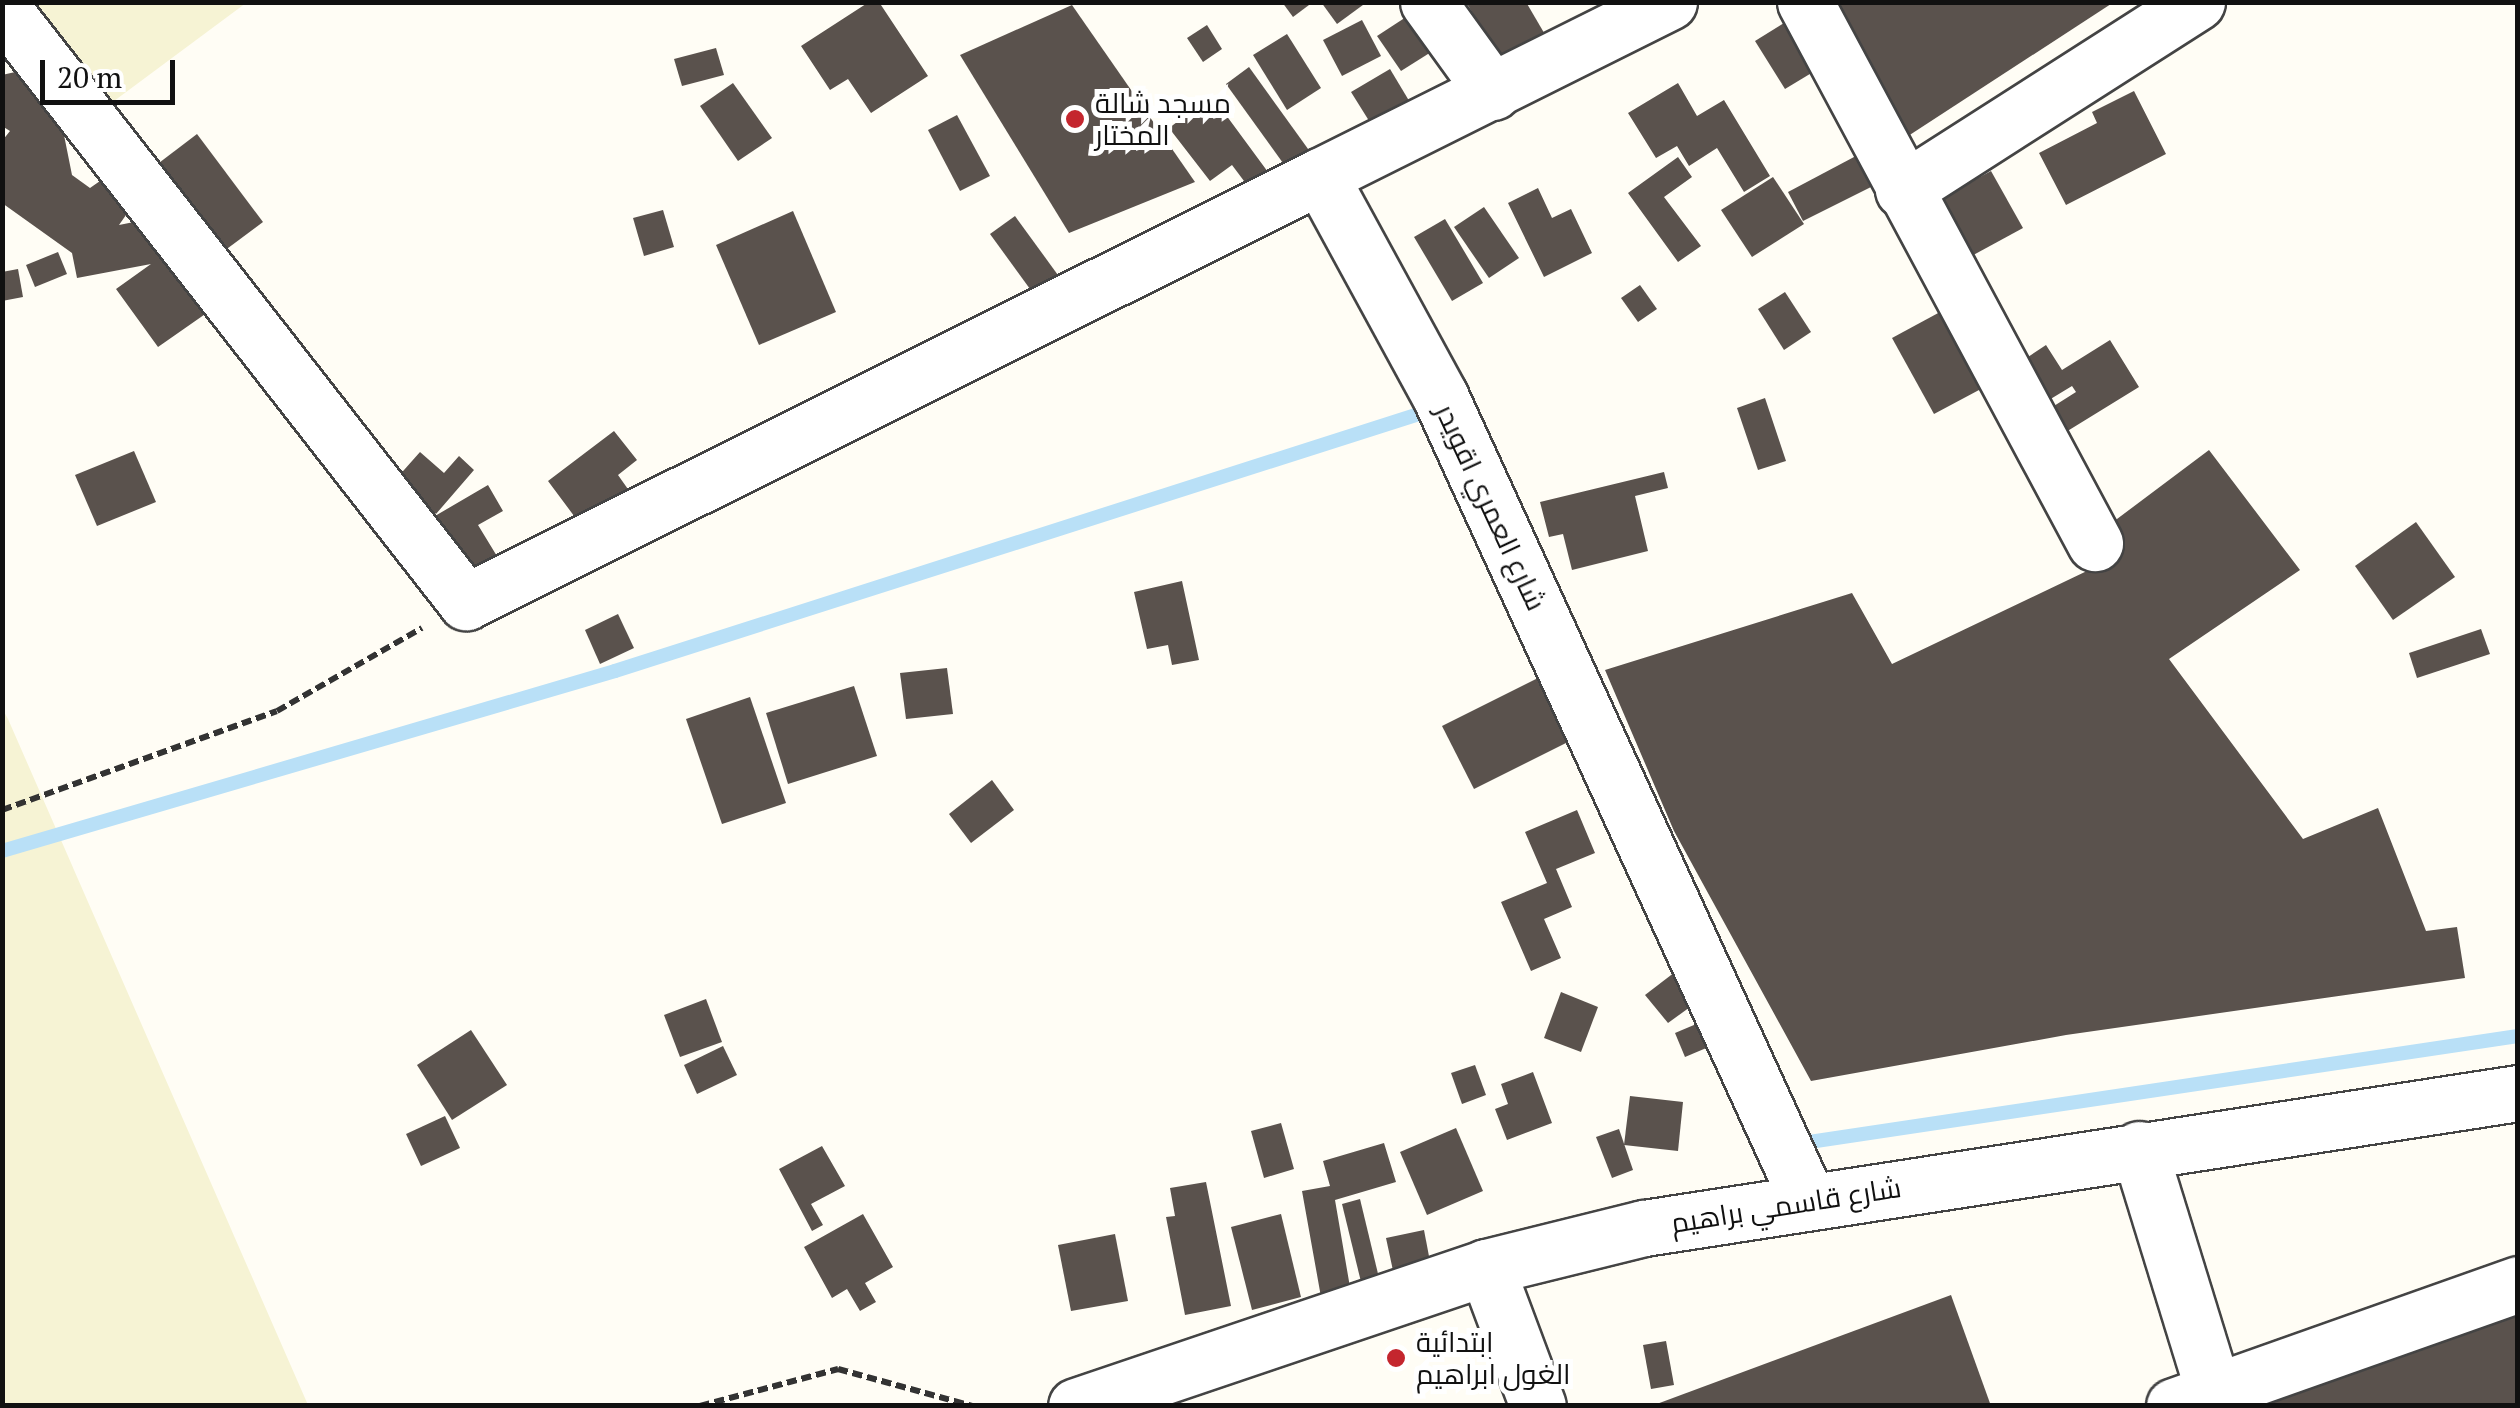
<!DOCTYPE html>
<html>
<head>
<meta charset="utf-8">
<style>
  body { margin:0 }
  #map { position:relative; width:2520px; height:1408px; overflow:hidden; background:#fffdf5; font-family:"PT Serif",Cairo,serif }
  div>[style] { position:absolute }
  [style*='--x'] { left:calc(var(--x)*1px); top:calc(var(--y)*1px); width:calc(var(--w)*1px); rotate:calc(var(--a)*1deg) }
  .farmland>* { inset:0; background:#f6f3d4 }
  .stream>* { height:14px; margin:-7px; padding:0 7px; transform-origin:7px; border-radius:7px; background:#b9e0f7 }
  .building>* { inset:0; background:#5a524d }
  .path>* { height:6px; margin-top:-3px; transform-origin:0; background:repeating-linear-gradient(90deg,#333 0 10px,transparent 0 15px) }
  .roads { filter:drop-shadow(2px 0 #444) drop-shadow(-2px 0 #444) drop-shadow(0 2px #444) drop-shadow(0 -2px #444) }
  .minor>* { height:55px; margin:-27.5px; padding:0 27.5px; transform-origin:27.5px; border-radius:27.5px; background:#fff }
  .dots>* { width:28px; height:28px; translate:-50% -50%; box-sizing:border-box; border:5px solid #fff; border-radius:50% }
  span { translate:-50% -50%; white-space:nowrap; text-align:center; line-height:1.15; -webkit-text-stroke:10px #fff; paint-order:stroke }
  .poi-label { font-size:28px; color:#111 }
  .left { translate:0 -50%; text-align:left }
  .street-label { font-size:28px; color:#111 }
  .frame { position:absolute; inset:0; border:5px solid #111; pointer-events:none }
  .scale { position:absolute; left:40px; top:60px; width:135px; height:45px; box-sizing:border-box; border:5px solid #111; border-top:0; padding-left:12px; font-size:30px; line-height:35px; white-space:nowrap; color:#111; -webkit-text-stroke:8px #fff; paint-order:stroke }
</style>
</head>
<body>
<div id="map">
  <div class="farmland">
    <i style="clip-path:polygon(34px 3px,246px 3px,110px 104px)"></i>
    <i style="clip-path:polygon(3px 710px,8px 719px,308px 1405px,3px 1405px)"></i>
  </div>
  <div class="stream">
    <i style="--x:2;--y:851;--w:639;--a:-16.36"></i>
    <i style="--x:615;--y:671;--w:844;--a:-17.73"></i>
    <i style="--x:1796;--y:1144;--w:730;--a:-8.51"></i>
  </div>
  <div class="building">
    <i style="clip-path:polygon(869px 2px,879px 2px,928px 76px,871px 113px,848px 79px,830px 90px,801px 46px)"></i>
    <i style="clip-path:polygon(1282px 2px,1313px 2px,1293px 17px)"></i>
    <i style="clip-path:polygon(1321px 2px,1367px 2px,1337px 24px)"></i>
    <i style="clip-path:polygon(1466px 2px,1526px 2px,1550px 43px,1506px 69px)"></i>
    <i style="clip-path:polygon(1828px 2px,2114px 2px,1902px 140px)"></i>
    <i style="clip-path:polygon(1072px 5px,1195px 182px,1069px 233px,960px 55px)"></i>
    <i style="clip-path:polygon(1423px 6px,1447px 42px,1401px 71px,1377px 36px)"></i>
    <i style="clip-path:polygon(1803px 11px,1833px 60px,1785px 89px,1755px 41px)"></i>
    <i style="clip-path:polygon(1362px 20px,1381px 56px,1342px 76px,1323px 40px)"></i>
    <i style="clip-path:polygon(1207px 25px,1222px 49px,1203px 62px,1187px 38px)"></i>
    <i style="clip-path:polygon(1287px 34px,1321px 88px,1287px 110px,1253px 55px)"></i>
    <i style="clip-path:polygon(716px 48px,724px 75px,682px 86px,674px 59px)"></i>
    <i style="clip-path:polygon(1249px 67px,1316px 160px,1293px 177px,1226px 84px)"></i>
    <i style="clip-path:polygon(1390px 69px,1414px 109px,1376px 132px,1351px 92px)"></i>
    <i style="clip-path:polygon(24px 70px,62px 125px,72px 175px,90px 188px,110px 174px,133px 205px,119px 225px,154px 218px,211px 310px,158px 347px,116px 289px,151px 264px,77px 278px,72px 253px,2px 203px,2px 141px,10px 131px,2px 126px,2px 75px)"></i>
    <i style="clip-path:polygon(733px 83px,772px 138px,738px 161px,700px 106px)"></i>
    <i style="clip-path:polygon(1678px 83px,1697px 116px,1724px 100px,1770px 176px,1744px 192px,1717px 148px,1689px 166px,1677px 146px,1656px 158px,1628px 113px)"></i>
    <i style="clip-path:polygon(2134px 91px,2166px 154px,2066px 205px,2039px 153px,2097px 123px,2092px 112px)"></i>
    <i style="clip-path:polygon(1212px 96px,1276px 183px,1256px 197px,1232px 165px,1210px 181px,1169px 128px)"></i>
    <i style="clip-path:polygon(957px 115px,990px 176px,960px 191px,928px 130px)"></i>
    <i style="clip-path:polygon(197px 134px,263px 222px,216px 257px,151px 169px)"></i>
    <i style="clip-path:polygon(1871px 148px,1887px 179px,1803px 221px,1788px 192px)"></i>
    <i style="clip-path:polygon(1678px 157px,1692px 177px,1664px 197px,1701px 246px,1678px 262px,1628px 193px)"></i>
    <i style="clip-path:polygon(1991px 171px,2023px 228px,1966px 259px,1934px 202px)"></i>
    <i style="clip-path:polygon(1773px 177px,1804px 224px,1752px 257px,1721px 210px)"></i>
    <i style="clip-path:polygon(1538px 188px,1552px 218px,1571px 209px,1592px 253px,1544px 277px,1508px 203px)"></i>
    <i style="clip-path:polygon(1484px 207px,1519px 258px,1489px 278px,1454px 227px)"></i>
    <i style="clip-path:polygon(663px 210px,674px 247px,644px 256px,633px 218px)"></i>
    <i style="clip-path:polygon(793px 211px,836px 312px,759px 345px,716px 245px)"></i>
    <i style="clip-path:polygon(1015px 216px,1071px 293px,1046px 311px,990px 234px)"></i>
    <i style="clip-path:polygon(1445px 219px,1483px 283px,1452px 301px,1414px 237px)"></i>
    <i style="clip-path:polygon(58px 252px,67px 274px,35px 287px,26px 265px)"></i>
    <i style="clip-path:polygon(18px 269px,23px 297px,2px 301px,2px 272px)"></i>
    <i style="clip-path:polygon(1640px 285px,1657px 309px,1638px 322px,1621px 298px)"></i>
    <i style="clip-path:polygon(1785px 292px,1811px 332px,1784px 350px,1758px 309px)"></i>
    <i style="clip-path:polygon(1953px 305px,1994px 382px,1934px 414px,1892px 338px)"></i>
    <i style="clip-path:polygon(2110px 340px,2139px 387px,2061px 435px,2046px 411px,2076px 392px,2072px 386px,2044px 403px,2019px 363px,2046px 345px,2062px 370px)"></i>
    <i style="clip-path:polygon(1765px 398px,1786px 461px,1758px 470px,1737px 408px)"></i>
    <i style="clip-path:polygon(614px 431px,637px 460px,618px 475px,630px 492px,583px 528px,548px 481px)"></i>
    <i style="clip-path:polygon(2209px 450px,2300px 570px,2169px 659px,2303px 839px,2378px 808px,2426px 931px,2457px 927px,2465px 978px,2066px 1035px,1811px 1081px,1674px 831px,1605px 670px,1852px 593px,1892px 664px,2112px 559px,2105px 528px)"></i>
    <i style="clip-path:polygon(134px 451px,156px 502px,97px 526px,75px 475px)"></i>
    <i style="clip-path:polygon(420px 452px,444px 473px,459px 456px,474px 470px,436px 514px,396px 479px)"></i>
    <i style="clip-path:polygon(1664px 472px,1668px 488px,1635px 496px,1648px 551px,1572px 570px,1563px 534px,1549px 537px,1540px 502px)"></i>
    <i style="clip-path:polygon(488px 485px,503px 511px,478px 525px,503px 566px,475px 583px,435px 516px)"></i>
    <i style="clip-path:polygon(2416px 522px,2455px 577px,2393px 620px,2355px 566px)"></i>
    <i style="clip-path:polygon(1182px 581px,1199px 660px,1172px 665px,1168px 645px,1147px 649px,1134px 592px)"></i>
    <i style="clip-path:polygon(618px 614px,634px 648px,600px 664px,585px 630px)"></i>
    <i style="clip-path:polygon(2481px 629px,2490px 654px,2417px 678px,2409px 653px)"></i>
    <i style="clip-path:polygon(947px 668px,953px 714px,906px 719px,900px 673px)"></i>
    <i style="clip-path:polygon(1544px 675px,1576px 738px,1474px 789px,1442px 726px)"></i>
    <i style="clip-path:polygon(854px 686px,877px 756px,788px 784px,766px 713px)"></i>
    <i style="clip-path:polygon(750px 697px,786px 803px,722px 824px,686px 719px)"></i>
    <i style="clip-path:polygon(992px 780px,1014px 810px,971px 843px,949px 814px)"></i>
    <i style="clip-path:polygon(1577px 810px,1595px 853px,1556px 869px,1572px 907px,1544px 919px,1561px 958px,1531px 971px,1501px 902px,1547px 883px,1525px 832px)"></i>
    <i style="clip-path:polygon(1675px 972px,1697px 1002px,1668px 1023px,1645px 995px)"></i>
    <i style="clip-path:polygon(1561px 992px,1598px 1007px,1581px 1052px,1544px 1038px)"></i>
    <i style="clip-path:polygon(706px 999px,722px 1042px,680px 1057px,664px 1015px)"></i>
    <i style="clip-path:polygon(1701px 1022px,1711px 1046px,1685px 1057px,1675px 1033px)"></i>
    <i style="clip-path:polygon(471px 1030px,507px 1085px,452px 1120px,417px 1065px)"></i>
    <i style="clip-path:polygon(723px 1046px,737px 1075px,697px 1094px,684px 1065px)"></i>
    <i style="clip-path:polygon(1475px 1065px,1486px 1095px,1462px 1104px,1451px 1073px)"></i>
    <i style="clip-path:polygon(1533px 1072px,1552px 1123px,1507px 1140px,1495px 1109px,1508px 1104px,1501px 1084px)"></i>
    <i style="clip-path:polygon(1630px 1096px,1683px 1102px,1678px 1151px,1624px 1145px)"></i>
    <i style="clip-path:polygon(445px 1116px,460px 1148px,421px 1166px,406px 1134px)"></i>
    <i style="clip-path:polygon(1281px 1123px,1294px 1169px,1264px 1178px,1251px 1131px)"></i>
    <i style="clip-path:polygon(1456px 1128px,1483px 1191px,1427px 1215px,1400px 1152px)"></i>
    <i style="clip-path:polygon(1619px 1129px,1633px 1170px,1612px 1178px,1596px 1137px)"></i>
    <i style="clip-path:polygon(1384px 1143px,1396px 1182px,1335px 1200px,1351px 1293px,1321px 1297px,1302px 1191px,1330px 1186px,1323px 1161px)"></i>
    <i style="clip-path:polygon(822px 1146px,845px 1186px,811px 1204px,823px 1225px,812px 1231px,779px 1169px)"></i>
    <i style="clip-path:polygon(1206px 1182px,1231px 1306px,1185px 1315px,1166px 1217px,1175px 1216px,1170px 1188px)"></i>
    <i style="clip-path:polygon(1360px 1199px,1380px 1282px,1362px 1286px,1342px 1204px)"></i>
    <i style="clip-path:polygon(863px 1214px,893px 1267px,865px 1283px,876px 1302px,860px 1311px,847px 1289px,832px 1298px,804px 1247px)"></i>
    <i style="clip-path:polygon(1281px 1214px,1301px 1297px,1252px 1310px,1231px 1227px)"></i>
    <i style="clip-path:polygon(1424px 1230px,1432px 1272px,1395px 1280px,1386px 1238px)"></i>
    <i style="clip-path:polygon(1115px 1234px,1128px 1301px,1071px 1311px,1058px 1245px)"></i>
    <i style="clip-path:polygon(1951px 1295px,1991px 1406px,1654px 1406px,1654px 1405px)"></i>
    <i style="clip-path:polygon(2518px 1310px,2518px 1406px,2266px 1405px)"></i>
    <i style="clip-path:polygon(1666px 1341px,1674px 1385px,1651px 1389px,1643px 1345px)"></i>
  </div>
  <div class="path">
    <i style="--x:2;--y:810;--w:292;--a:-19.8"></i>
    <i style="--x:277;--y:711;--w:167;--a:-29.8"></i>
    <i style="--x:700;--y:1406;--w:143;--a:-15"></i>
    <i style="--x:838;--y:1369;--w:139;--a:15.4"></i>
  </div>
  <div class="roads">
    <div class="minor">
      <i style="--x:1428;--y:2;--w:111;--a:54.2"></i>
      <i style="--x:1669;--y:2;--w:390;--a:153.5"></i>
      <i style="--x:1320;--y:176;--w:251;--a:61.4"></i>
      <i style="--x:1440;--y:396;--w:885;--a:65.43"></i>
      <i style="--x:1805;--y:2;--w:614;--a:61.81"></i>
      <i style="--x:2;--y:8;--w:754;--a:52.01"></i>
      <i style="--x:466;--y:602;--w:954;--a:-26.51"></i>
      <i style="--x:1903;--y:190;--w:349;--a:-32.6"></i>
      <i style="--x:2139;--y:1149;--w:269;--a:72.9"></i>
      <i style="--x:1486;--y:1267;--w:148;--a:69.5"></i>
      <i style="--x:1076;--y:1406;--w:433;--a:-18.7"></i>
      <i style="--x:1486;--y:1267;--w:163;--a:-13.9"></i>
      <i style="--x:1644;--y:1228;--w:884;--a:-8.78"></i>
      <i style="--x:2174;--y:1406;--w:365;--a:-19.5"></i>
    </div>
  </div>
  <div class="dots">
    <i style="left:1075px;top:119px;background:#c4262e"></i>
    <i style="left:1396px;top:1358px;background:#c4262e"></i>
  </div>
  <div class="poi-label">
    <span class="left" style="left:1095px;top:119px">مسجد شالة<br>المختار</span>
    <span class="left" style="left:1416px;top:1358px">ابتدائية<br>الغول ابراهيم</span>
  </div>
  <div class="street-label">
    <span style="left:1491px;top:507px;rotate:65deg">شارع العمري اقويدر</span>
    <span style="left:1786px;top:1205px;rotate:-9deg">شارع قاسمي براهيم</span>
  </div>
  <div class="frame"></div>
  <div class="scale">20 m</div>
</div>
</body>
</html>
